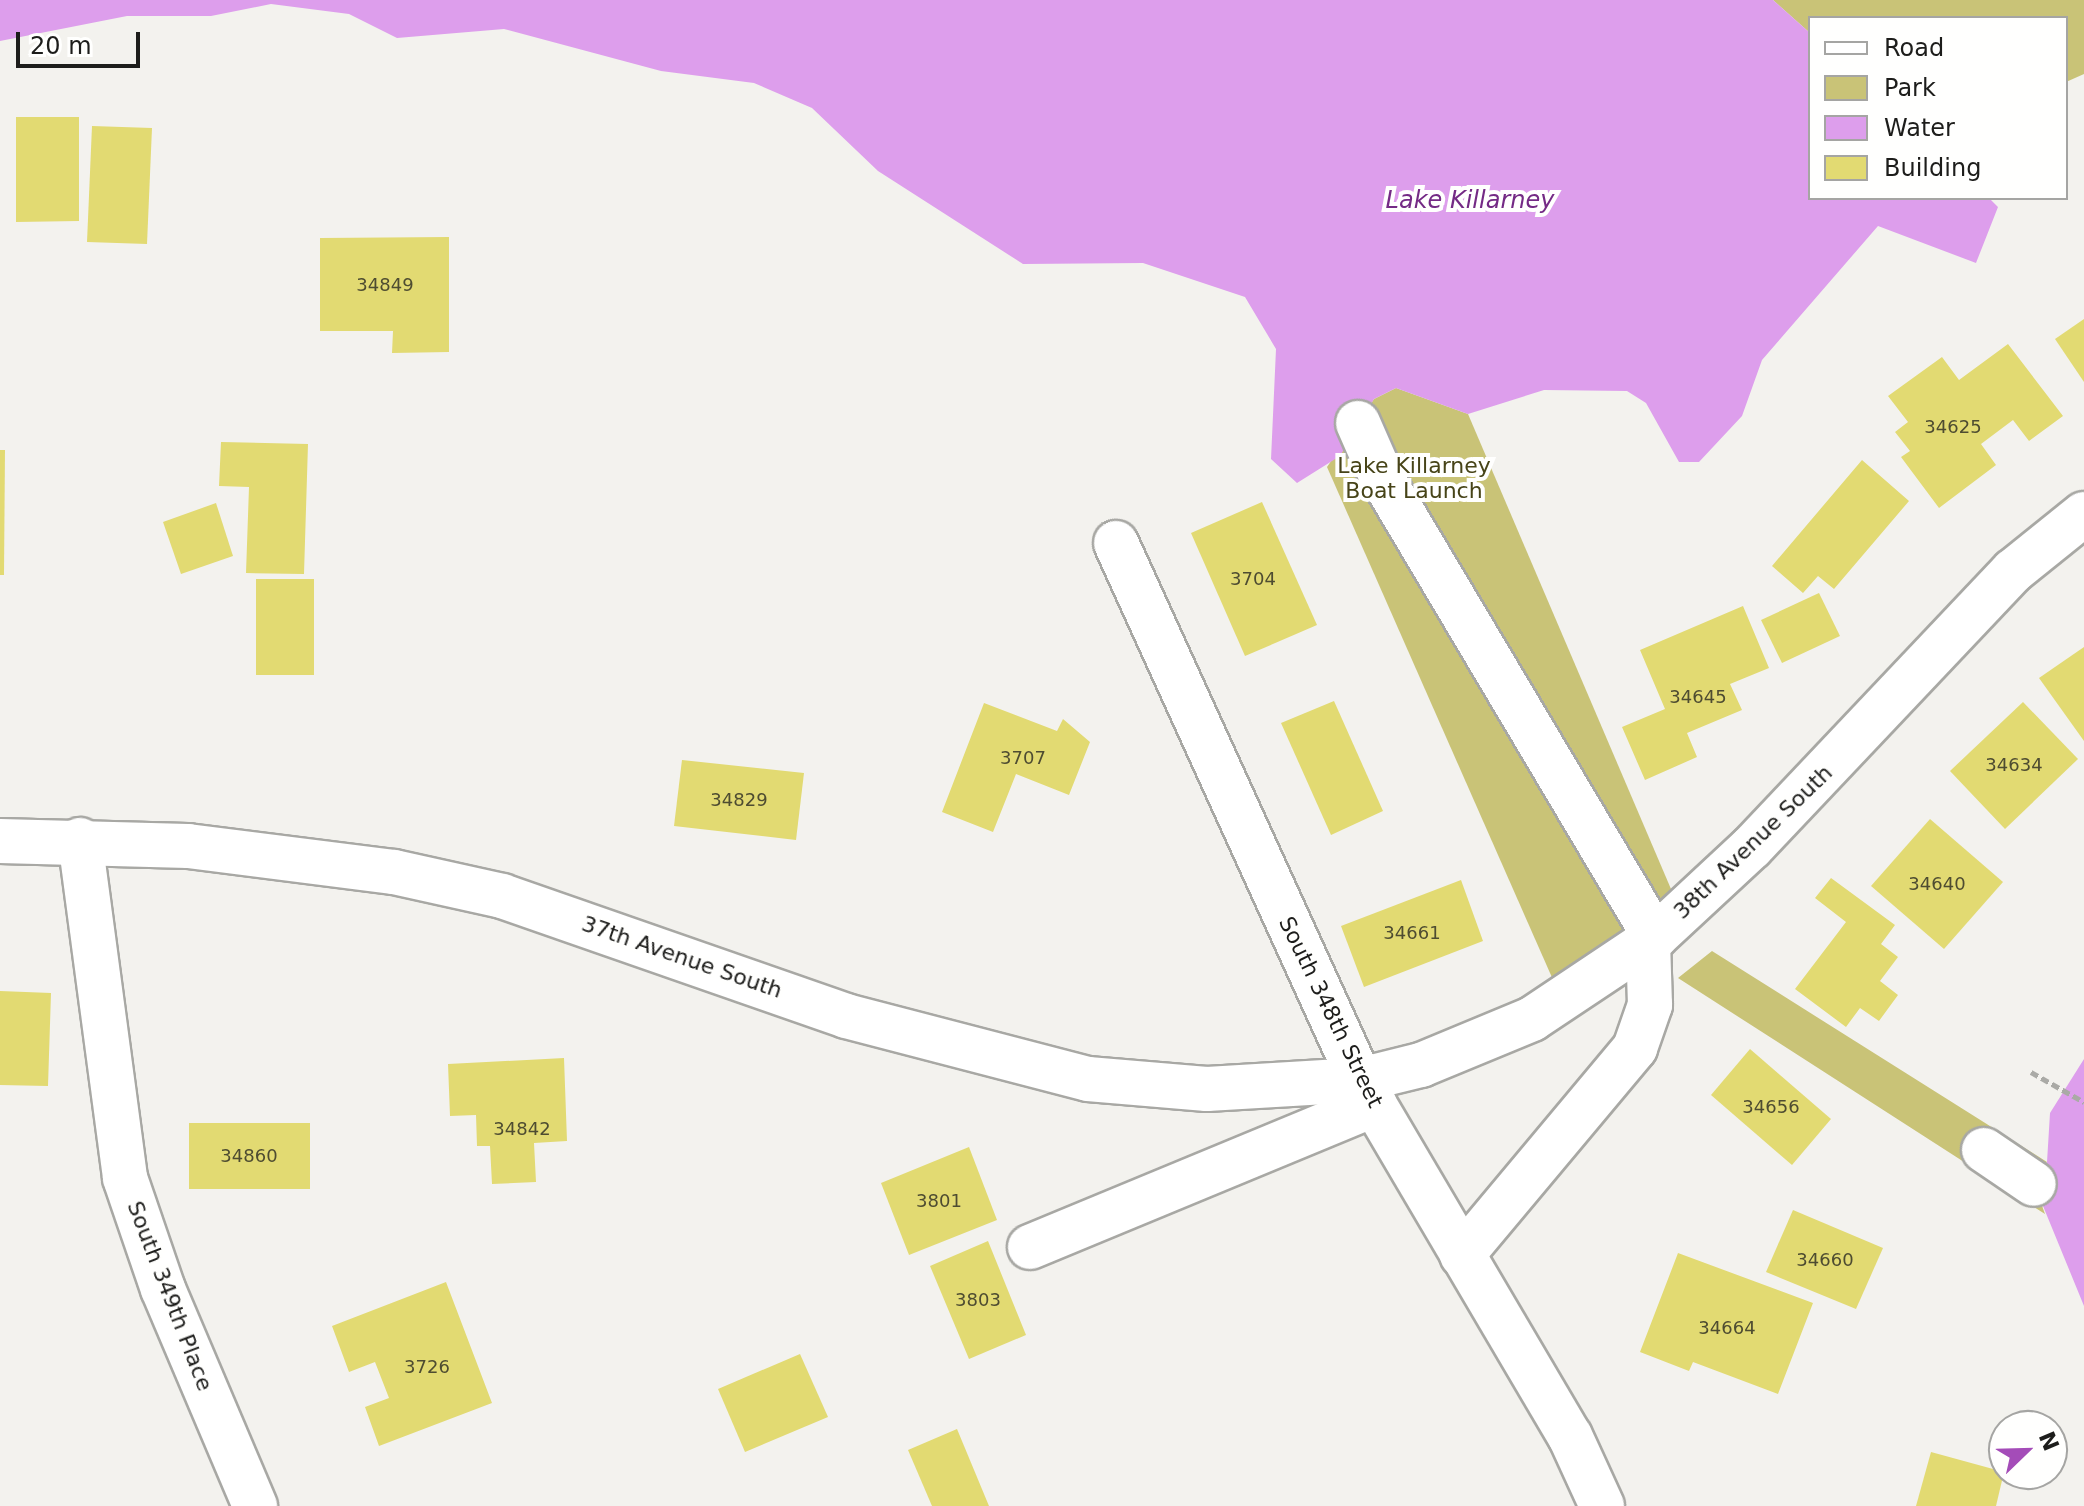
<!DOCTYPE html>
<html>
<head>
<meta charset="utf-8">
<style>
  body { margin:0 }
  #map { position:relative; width:2084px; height:1506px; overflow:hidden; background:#f3f2ee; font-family:"DejaVu Sans",sans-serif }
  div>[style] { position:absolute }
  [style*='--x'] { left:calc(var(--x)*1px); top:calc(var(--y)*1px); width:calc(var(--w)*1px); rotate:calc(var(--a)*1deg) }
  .green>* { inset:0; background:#c9c377 }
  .water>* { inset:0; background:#dd9eec }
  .building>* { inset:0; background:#e2da72 }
  .path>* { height:5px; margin-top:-2.5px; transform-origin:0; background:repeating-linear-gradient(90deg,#aaaaa6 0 8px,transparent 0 12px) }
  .roads { filter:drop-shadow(2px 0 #a8a8a4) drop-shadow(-2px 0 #a8a8a4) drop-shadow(0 2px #a8a8a4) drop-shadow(0 -2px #a8a8a4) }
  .minor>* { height:44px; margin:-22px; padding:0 22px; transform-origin:22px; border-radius:22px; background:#fff }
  span { translate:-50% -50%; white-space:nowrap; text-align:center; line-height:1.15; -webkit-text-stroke:8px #fffffe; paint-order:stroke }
  .number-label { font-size:18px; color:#4e4c31 }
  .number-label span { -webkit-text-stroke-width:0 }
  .park-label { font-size:22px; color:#474418 }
  .street-label { font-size:22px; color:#1d1d1b }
  .water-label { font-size:24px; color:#742a85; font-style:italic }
  .legend { position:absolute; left:1808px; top:16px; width:260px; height:184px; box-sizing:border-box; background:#fffffe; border:2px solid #a5a5a3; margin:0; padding:10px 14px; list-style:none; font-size:24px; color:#1d1d1b }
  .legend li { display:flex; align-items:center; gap:16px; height:40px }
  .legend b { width:40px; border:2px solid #a5a5a3 }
  .north { position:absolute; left:1988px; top:1410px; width:80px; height:80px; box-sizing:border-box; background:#fffffe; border:2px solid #a5a5a3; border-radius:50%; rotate:67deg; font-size:22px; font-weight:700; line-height:32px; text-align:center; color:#1d1d1b }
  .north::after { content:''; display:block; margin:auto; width:28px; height:36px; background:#a44cb8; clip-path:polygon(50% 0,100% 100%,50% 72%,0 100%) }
  .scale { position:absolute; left:16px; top:32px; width:124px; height:36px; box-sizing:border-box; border:4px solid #1d1d1b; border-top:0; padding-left:10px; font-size:24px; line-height:28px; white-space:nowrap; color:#1d1d1b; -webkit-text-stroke:6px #fffffe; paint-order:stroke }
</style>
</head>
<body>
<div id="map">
  <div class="green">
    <i style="clip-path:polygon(1773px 0,2084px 0,2084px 74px,2066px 82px,2066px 18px,1810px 18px,1810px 33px)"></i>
    <i style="clip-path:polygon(1396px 388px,1468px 414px,1674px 896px,1554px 982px,1327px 467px,1374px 399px)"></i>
    <i style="clip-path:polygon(1712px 951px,2047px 1162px,2034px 1184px,2045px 1214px,1678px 978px)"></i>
  </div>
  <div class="water">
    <i style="clip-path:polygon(0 0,1773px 0,1810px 33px,1810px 198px,1989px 198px,1998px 207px,1976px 263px,1878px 226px,1762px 360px,1742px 416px,1699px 462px,1679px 462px,1646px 403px,1627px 391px,1544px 390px,1468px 414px,1396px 388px,1374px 399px,1340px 456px,1297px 483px,1271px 459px,1276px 349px,1245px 297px,1143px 263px,1023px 264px,878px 171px,812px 108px,754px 83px,661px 71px,504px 29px,397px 38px,349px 14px,271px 4px,211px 16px,127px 16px,0 41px)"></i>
    <i style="clip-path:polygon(2084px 1059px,2084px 1306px,2034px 1184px,2047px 1162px,2050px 1113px)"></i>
  </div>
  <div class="building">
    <i style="clip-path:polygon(16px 117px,79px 117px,79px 221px,16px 222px)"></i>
    <i style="clip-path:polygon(92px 126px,152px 128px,147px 244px,87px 242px)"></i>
    <i style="clip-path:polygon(449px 237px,449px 352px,392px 353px,393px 331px,320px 331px,320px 238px)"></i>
    <i style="clip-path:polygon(2084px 319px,2084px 382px,2055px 339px)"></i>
    <i style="clip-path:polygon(2008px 344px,2063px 416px,2029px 441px,2013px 420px,1981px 444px,1996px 465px,1939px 508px,1901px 457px,1910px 451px,1895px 432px,1908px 422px,1888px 396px,1942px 357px,1959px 380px)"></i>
    <i style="clip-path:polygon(221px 442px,308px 444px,304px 574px,246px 573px,249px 487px,219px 486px)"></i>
    <i style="clip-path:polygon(0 450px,5px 450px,4px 575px,0 575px)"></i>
    <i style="clip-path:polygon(1862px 460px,1909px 501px,1834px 589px,1818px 576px,1803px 593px,1772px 566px)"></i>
    <i style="clip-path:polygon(1262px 502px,1317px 625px,1245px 656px,1191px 533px)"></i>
    <i style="clip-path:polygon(216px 503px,233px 556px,181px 574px,163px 522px)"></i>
    <i style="clip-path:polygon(256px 579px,314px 579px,314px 675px,256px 675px)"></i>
    <i style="clip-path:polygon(1819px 593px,1840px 636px,1782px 663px,1761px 620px)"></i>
    <i style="clip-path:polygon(1743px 606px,1769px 668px,1730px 684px,1742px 710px,1687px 733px,1697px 757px,1645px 780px,1622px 727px,1665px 709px,1640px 650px)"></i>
    <i style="clip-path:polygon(2084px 647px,2084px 741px,2039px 678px)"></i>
    <i style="clip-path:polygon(1334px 701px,1383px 811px,1331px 835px,1281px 723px)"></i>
    <i style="clip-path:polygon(2023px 702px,2078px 759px,2005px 829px,1950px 771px)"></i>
    <i style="clip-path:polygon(984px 703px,1057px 731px,1063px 719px,1090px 742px,1069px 795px,1016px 774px,993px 832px,942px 812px)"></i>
    <i style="clip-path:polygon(682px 760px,804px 773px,796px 840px,674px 826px)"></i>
    <i style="clip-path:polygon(1930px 819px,2003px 882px,1944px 949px,1871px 886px)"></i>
    <i style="clip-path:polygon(1831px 878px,1895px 925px,1881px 944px,1898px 957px,1880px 981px,1898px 995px,1879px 1021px,1860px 1008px,1846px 1027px,1795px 989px,1846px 922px,1815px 898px)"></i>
    <i style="clip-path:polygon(1461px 880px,1483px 941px,1364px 987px,1341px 926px)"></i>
    <i style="clip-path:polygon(0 991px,51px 993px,48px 1086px,0 1085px)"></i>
    <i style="clip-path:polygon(1750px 1049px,1831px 1119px,1792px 1165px,1711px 1095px)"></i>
    <i style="clip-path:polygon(564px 1058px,567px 1141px,534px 1143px,536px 1182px,492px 1184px,490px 1146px,477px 1146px,476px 1115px,450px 1116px,448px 1064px)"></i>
    <i style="clip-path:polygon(189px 1123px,310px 1123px,310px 1189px,189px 1189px)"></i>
    <i style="clip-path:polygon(969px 1147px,997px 1220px,909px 1255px,881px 1183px)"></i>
    <i style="clip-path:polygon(1793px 1210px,1883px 1248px,1856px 1309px,1766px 1272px)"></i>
    <i style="clip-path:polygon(988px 1241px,1026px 1335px,969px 1359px,930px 1266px)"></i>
    <i style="clip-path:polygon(1678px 1253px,1813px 1303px,1778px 1394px,1693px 1362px,1689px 1371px,1640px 1352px)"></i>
    <i style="clip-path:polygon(446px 1282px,492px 1403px,379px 1446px,365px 1407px,389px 1398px,375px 1362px,349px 1372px,332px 1326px)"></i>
    <i style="clip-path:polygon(800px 1354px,828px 1417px,745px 1452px,718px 1389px)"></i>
    <i style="clip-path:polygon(957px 1429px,989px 1506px,932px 1506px,908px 1450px)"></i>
    <i style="clip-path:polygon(1931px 1452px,2004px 1472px,1996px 1506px,1916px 1506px)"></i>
  </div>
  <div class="path">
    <i style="--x:2031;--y:1072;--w:61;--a:29.5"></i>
  </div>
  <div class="roads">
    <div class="minor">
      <i style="--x:1358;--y:423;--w:60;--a:66.4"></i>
      <i style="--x:1382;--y:478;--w:534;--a:59.26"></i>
      <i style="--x:1116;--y:543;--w:590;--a:65.56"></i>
      <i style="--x:1360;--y:1080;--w:413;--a:59.5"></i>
      <i style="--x:1570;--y:1436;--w:77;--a:65.4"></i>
      <i style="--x:80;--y:840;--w:341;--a:82.4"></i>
      <i style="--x:125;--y:1178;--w:117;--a:71.1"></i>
      <i style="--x:163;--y:1289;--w:236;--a:67"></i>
      <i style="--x:0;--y:841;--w:188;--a:1.5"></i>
      <i style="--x:188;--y:846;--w:208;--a:7.2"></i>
      <i style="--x:394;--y:872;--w:111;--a:12.5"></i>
      <i style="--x:502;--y:896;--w:364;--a:19.2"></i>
      <i style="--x:846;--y:1016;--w:250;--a:14.6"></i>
      <i style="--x:1088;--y:1079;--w:119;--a:4.8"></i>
      <i style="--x:1207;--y:1089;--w:153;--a:-3.4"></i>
      <i style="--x:1360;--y:1080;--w:63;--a:-13.8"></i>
      <i style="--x:1421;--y:1065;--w:120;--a:-22.5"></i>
      <i style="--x:1532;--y:1019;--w:148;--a:-33.7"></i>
      <i style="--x:1655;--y:937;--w:132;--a:-42.9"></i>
      <i style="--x:1752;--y:847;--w:380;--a:-46.6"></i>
      <i style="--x:2013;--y:571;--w:91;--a:-38.8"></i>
      <i style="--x:1984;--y:1150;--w:60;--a:34.2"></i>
      <i style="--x:1030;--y:1247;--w:373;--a:-22.5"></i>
      <i style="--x:1462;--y:1255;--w:270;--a:-50.1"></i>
      <i style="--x:1635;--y:1048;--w:46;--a:-70.8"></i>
      <i style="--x:1650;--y:1005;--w:62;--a:-91.8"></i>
    </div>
  </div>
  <div class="number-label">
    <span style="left:385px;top:285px">34849</span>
    <span style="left:1953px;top:427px">34625</span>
    <span style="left:1253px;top:579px">3704</span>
    <span style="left:1698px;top:697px">34645</span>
    <span style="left:1023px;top:758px">3707</span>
    <span style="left:2014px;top:765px">34634</span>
    <span style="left:739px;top:800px">34829</span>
    <span style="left:1937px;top:884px">34640</span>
    <span style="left:1412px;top:933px">34661</span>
    <span style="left:1771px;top:1107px">34656</span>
    <span style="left:522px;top:1129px">34842</span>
    <span style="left:249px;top:1156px">34860</span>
    <span style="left:939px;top:1201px">3801</span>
    <span style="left:1825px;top:1260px">34660</span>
    <span style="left:978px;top:1300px">3803</span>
    <span style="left:1727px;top:1328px">34664</span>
    <span style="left:427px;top:1367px">3726</span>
  </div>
  <div class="park-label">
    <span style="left:1414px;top:478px">Lake Killarney<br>Boat Launch</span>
  </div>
  <div class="street-label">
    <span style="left:1753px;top:842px;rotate:-44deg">38th Avenue South</span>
    <span style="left:682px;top:957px;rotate:19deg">37th Avenue South</span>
    <span style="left:1331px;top:1012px;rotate:64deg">South 348th Street</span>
    <span style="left:170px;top:1296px;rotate:69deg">South 349th Place</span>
  </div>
  <div class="water-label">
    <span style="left:1470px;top:201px">Lake Killarney</span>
  </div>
  <ul class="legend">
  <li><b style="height:10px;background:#fff"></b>Road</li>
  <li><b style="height:22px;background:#c9c377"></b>Park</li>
  <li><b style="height:22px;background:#dd9eec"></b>Water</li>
  <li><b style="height:22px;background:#e2da72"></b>Building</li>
  </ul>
  <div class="north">N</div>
  <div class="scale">20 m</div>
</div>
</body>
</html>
